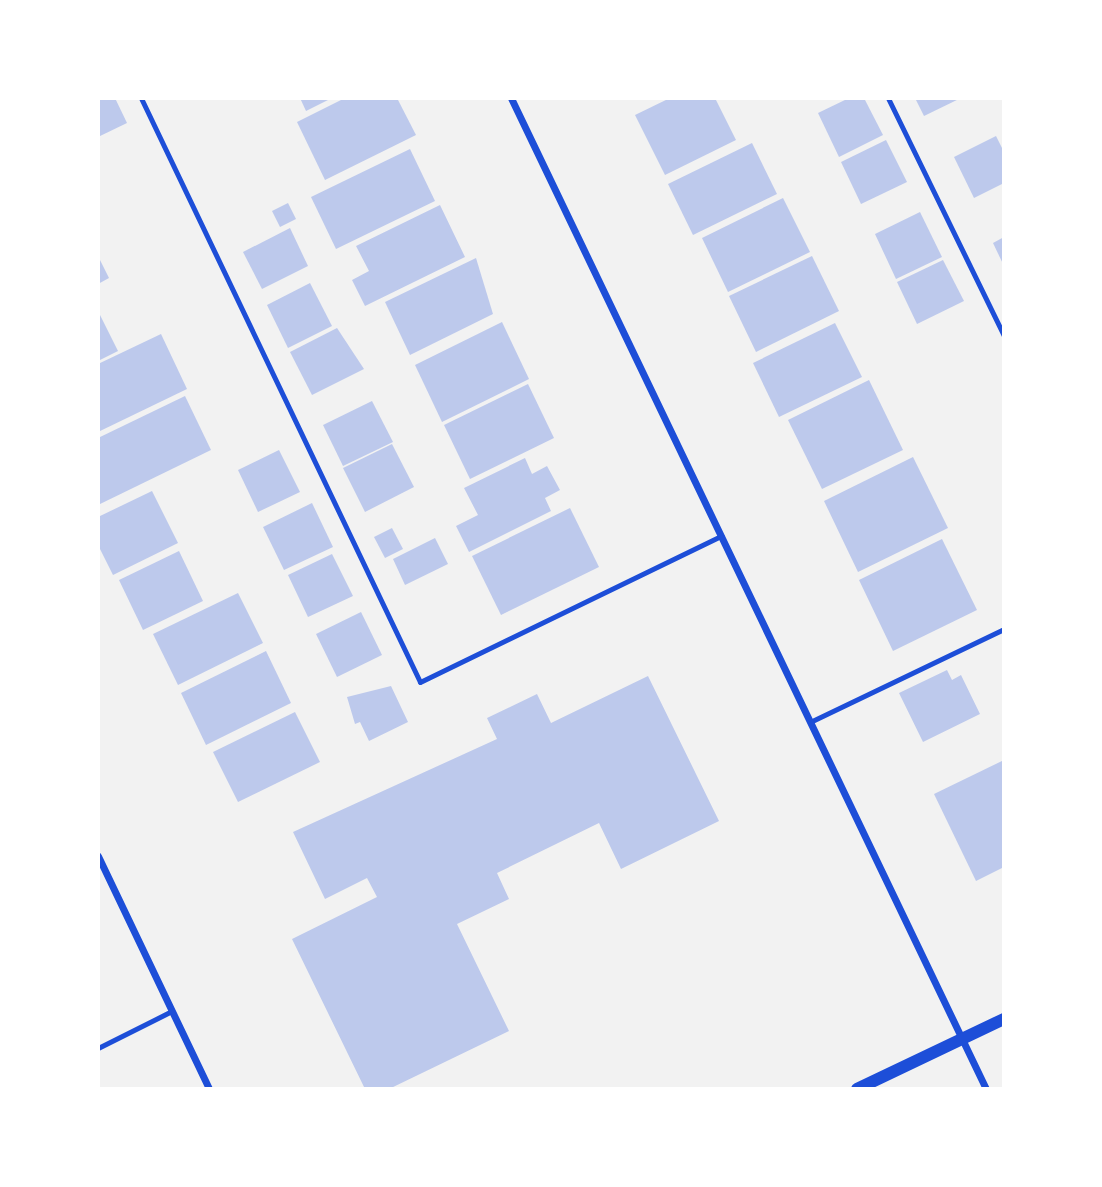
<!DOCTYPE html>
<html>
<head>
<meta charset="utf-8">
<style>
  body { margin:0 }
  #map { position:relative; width:1102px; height:1187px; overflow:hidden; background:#f2f2f2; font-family:Overpass,sans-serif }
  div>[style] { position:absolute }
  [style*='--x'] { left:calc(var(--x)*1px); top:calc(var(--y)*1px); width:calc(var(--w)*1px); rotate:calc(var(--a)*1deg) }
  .building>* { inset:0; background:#bdc9ec }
  .service>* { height:5px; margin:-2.5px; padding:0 2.5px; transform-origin:2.5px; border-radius:2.5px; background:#1d4ed8 }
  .minor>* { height:7px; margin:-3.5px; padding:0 3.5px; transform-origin:3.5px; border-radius:3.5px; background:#1d4ed8 }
  .tertiary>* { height:12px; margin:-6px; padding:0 6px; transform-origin:6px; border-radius:6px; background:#1d4ed8 }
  span { translate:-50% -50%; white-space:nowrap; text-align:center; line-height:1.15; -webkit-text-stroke:7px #fff; paint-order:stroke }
  .frame { position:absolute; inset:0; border:100px solid #fff; pointer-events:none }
</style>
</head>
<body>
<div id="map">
  <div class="building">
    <i style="clip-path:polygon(98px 98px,115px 98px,127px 123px,98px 137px)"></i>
    <i style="clip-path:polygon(300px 98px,332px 98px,306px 111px)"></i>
    <i style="clip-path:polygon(345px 98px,397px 98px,416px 135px,325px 180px,297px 122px)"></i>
    <i style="clip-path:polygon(670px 98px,715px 98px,736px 140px,665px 175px,635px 115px)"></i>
    <i style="clip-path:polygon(849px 98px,864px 98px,883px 135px,839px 157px,818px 113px)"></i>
    <i style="clip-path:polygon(915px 98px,961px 98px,924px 116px)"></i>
    <i style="clip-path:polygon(996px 136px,1004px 152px,1004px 183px,974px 198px,954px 157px)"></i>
    <i style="clip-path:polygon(886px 140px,907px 182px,861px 204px,841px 162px)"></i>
    <i style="clip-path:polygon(752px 143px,777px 194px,693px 235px,668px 184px)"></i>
    <i style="clip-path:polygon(410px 149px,435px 201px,336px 249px,311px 197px)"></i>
    <i style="clip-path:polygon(783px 198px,810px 252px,728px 292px,702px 238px)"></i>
    <i style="clip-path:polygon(288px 203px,296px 219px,280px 227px,272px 211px)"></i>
    <i style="clip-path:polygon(440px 205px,465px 257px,365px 306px,352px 280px,369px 271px,356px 246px)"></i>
    <i style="clip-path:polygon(920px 212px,942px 257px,896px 279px,875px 234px)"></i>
    <i style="clip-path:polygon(290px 228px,308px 266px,262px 289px,243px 252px)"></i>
    <i style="clip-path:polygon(1004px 237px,1004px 266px,993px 243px)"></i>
    <i style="clip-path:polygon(98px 256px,109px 278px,98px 284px)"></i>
    <i style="clip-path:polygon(812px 256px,839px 311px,756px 352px,729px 296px)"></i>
    <i style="clip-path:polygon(476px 258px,493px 314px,410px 355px,385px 302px)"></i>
    <i style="clip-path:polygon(943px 260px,964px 301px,917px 324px,897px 282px)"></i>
    <i style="clip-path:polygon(310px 283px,332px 326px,288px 348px,267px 305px)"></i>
    <i style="clip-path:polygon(98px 311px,118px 351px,98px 361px)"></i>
    <i style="clip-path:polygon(502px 322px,529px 379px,442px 422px,415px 365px)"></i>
    <i style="clip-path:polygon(835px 323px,862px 377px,779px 417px,753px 363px)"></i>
    <i style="clip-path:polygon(337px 328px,364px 369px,312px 395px,290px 352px)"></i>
    <i style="clip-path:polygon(161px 334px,187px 389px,98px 432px,98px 364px)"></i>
    <i style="clip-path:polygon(869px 380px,903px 450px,822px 489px,788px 420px)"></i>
    <i style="clip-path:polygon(528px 384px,554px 438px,470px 479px,444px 425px)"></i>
    <i style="clip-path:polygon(185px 396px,211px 450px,98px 505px,98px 438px)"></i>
    <i style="clip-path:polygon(372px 401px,393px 442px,343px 466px,323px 425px)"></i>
    <i style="clip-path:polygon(392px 444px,414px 487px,365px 512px,343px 468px)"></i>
    <i style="clip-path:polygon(279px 450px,300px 492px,258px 512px,238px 470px)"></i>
    <i style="clip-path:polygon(913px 457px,948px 528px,858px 572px,824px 501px)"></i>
    <i style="clip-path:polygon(525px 458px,532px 474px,547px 466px,560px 490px,545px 498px,551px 511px,469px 552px,456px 526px,478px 515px,464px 488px)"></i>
    <i style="clip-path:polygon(152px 491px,178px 543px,113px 575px,98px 545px,98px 517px)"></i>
    <i style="clip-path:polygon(312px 503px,333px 547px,284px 570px,263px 527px)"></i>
    <i style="clip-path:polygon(570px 508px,599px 567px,501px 615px,472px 556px)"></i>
    <i style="clip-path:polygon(392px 528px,403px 549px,385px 558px,374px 537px)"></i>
    <i style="clip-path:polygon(435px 538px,448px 564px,405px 585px,393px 559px)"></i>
    <i style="clip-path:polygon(942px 539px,977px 610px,893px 651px,859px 580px)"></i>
    <i style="clip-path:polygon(179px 551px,203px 601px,143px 630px,119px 580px)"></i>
    <i style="clip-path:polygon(332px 554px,353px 596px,308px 617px,288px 575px)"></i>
    <i style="clip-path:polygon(238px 593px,263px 643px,178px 685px,153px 634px)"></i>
    <i style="clip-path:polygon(361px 612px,382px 655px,337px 677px,316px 634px)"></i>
    <i style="clip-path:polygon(266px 651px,291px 703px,206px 745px,181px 693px)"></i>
    <i style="clip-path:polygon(947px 670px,952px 680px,961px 675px,980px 714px,923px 742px,899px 693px)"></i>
    <i style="clip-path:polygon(648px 676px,719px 821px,621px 869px,599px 823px,497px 873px,509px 899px,457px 924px,509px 1031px,389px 1089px,365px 1089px,292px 939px,377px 897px,367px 878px,325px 899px,293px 832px,497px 739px,487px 718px,537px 694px,551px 723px)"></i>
    <i style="clip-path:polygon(391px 686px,408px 722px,369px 741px,360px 722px,355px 724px,347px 697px)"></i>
    <i style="clip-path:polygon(295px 712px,320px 762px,238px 802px,213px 752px)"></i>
    <i style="clip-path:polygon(1004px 760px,1004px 867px,976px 881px,934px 794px)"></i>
  </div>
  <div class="service">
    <i style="--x:141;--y:98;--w:647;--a:64.46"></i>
    <i style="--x:420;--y:682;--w:335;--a:-25.9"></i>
    <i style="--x:888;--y:98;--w:265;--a:64"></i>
    <i style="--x:810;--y:722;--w:215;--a:-25.6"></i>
    <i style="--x:98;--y:1048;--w:83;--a:-26.6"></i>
  </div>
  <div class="minor">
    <i style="--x:511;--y:98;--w:1099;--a:64.39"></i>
    <i style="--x:98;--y:856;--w:258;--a:64.5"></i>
  </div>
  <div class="tertiary">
    <i style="--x:857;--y:1089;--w:163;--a:-25.5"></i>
  </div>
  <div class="frame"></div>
</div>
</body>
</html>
